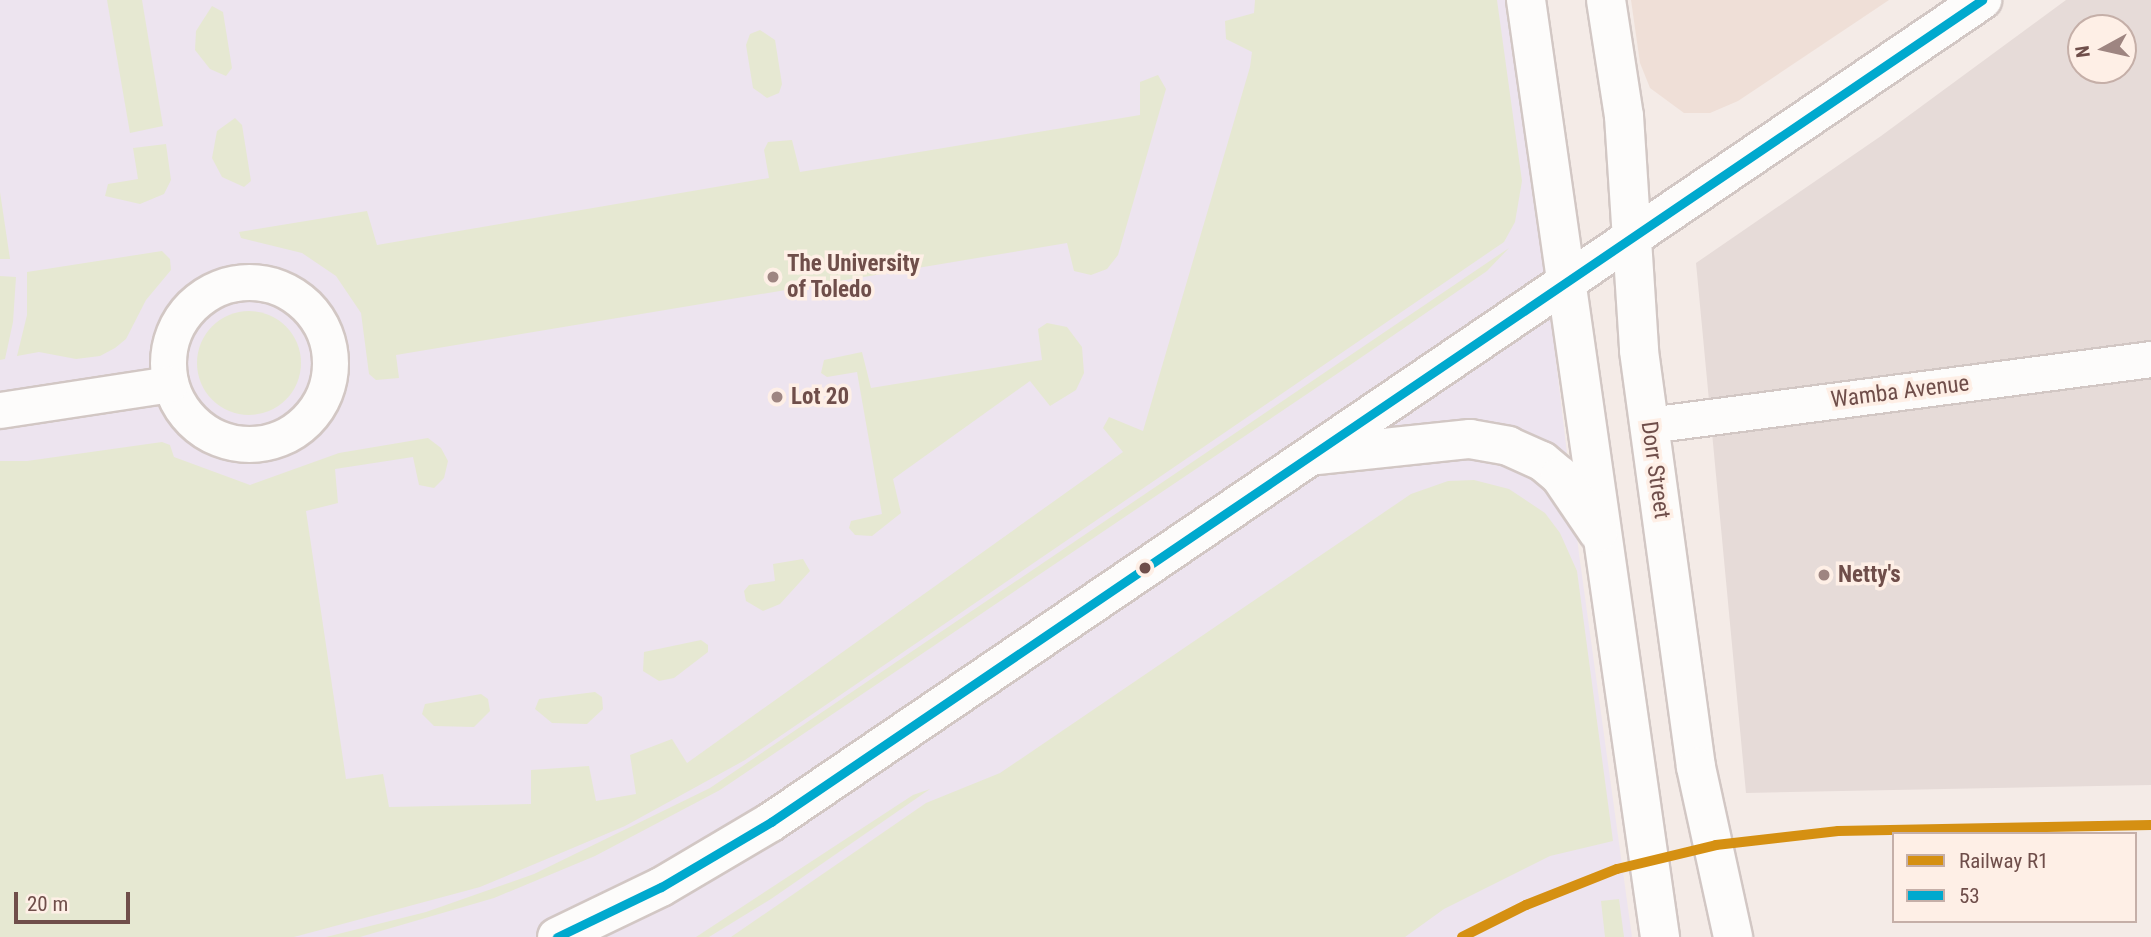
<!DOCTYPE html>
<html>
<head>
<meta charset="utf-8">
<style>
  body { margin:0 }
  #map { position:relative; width:2151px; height:937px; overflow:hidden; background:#f4ebe7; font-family:"Roboto Condensed",sans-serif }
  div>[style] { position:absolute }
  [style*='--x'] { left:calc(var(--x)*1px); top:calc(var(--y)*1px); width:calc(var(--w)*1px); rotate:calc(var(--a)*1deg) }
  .residential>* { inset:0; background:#efdfd7 }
  .industrial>* { inset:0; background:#e6dbd8 }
  .education>* { inset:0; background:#ede4ef }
  .green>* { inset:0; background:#e6e8d2 }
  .round { border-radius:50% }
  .roads { filter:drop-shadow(2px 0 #d2c7c4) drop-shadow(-2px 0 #d2c7c4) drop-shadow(0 2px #d2c7c4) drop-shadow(0 -2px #d2c7c4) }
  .street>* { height:35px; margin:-17.5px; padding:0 17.5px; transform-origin:17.5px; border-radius:17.5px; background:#fdfcfb }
  .street>.ring { margin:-17.5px; padding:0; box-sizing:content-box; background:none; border:35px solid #fdfcfb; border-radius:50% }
  .secondary>* { height:38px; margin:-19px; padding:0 19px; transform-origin:19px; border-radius:19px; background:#fdfcfb }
  .bus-1>* { height:9px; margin:-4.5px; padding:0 4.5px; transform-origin:4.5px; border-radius:4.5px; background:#00a9ce }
  .rail-1>* { height:10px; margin:-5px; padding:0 5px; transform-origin:5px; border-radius:5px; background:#d59012 }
  .dots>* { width:19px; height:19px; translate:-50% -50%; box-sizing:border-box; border:4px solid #feefe6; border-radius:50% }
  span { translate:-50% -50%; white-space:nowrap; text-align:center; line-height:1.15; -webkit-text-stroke:7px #feefe6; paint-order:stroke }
  .poi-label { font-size:23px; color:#6f4e4a; font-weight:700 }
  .left { translate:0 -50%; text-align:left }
  .street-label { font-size:23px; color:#6f4e4a }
  .legend { position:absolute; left:1892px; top:832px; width:245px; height:91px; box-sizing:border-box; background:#feefe6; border:2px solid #c5afa8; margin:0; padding:9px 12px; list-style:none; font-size:21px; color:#6f4e4a }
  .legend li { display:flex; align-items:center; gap:14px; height:35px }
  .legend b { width:35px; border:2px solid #c5afa8 }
  .north { position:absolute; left:2067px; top:14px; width:70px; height:70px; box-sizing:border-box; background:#feefe6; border:2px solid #c5afa8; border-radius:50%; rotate:262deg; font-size:19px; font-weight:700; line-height:28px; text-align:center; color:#6f4e4a }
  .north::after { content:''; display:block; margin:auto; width:24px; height:32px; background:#9e8581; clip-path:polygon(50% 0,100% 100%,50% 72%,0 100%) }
  .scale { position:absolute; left:14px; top:892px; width:116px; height:32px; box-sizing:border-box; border:4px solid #6f4e4a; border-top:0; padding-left:9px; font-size:21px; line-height:24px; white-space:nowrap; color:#6f4e4a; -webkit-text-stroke:5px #feefe6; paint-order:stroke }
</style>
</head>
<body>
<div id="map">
  <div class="residential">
    <i style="clip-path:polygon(1631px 0,1889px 0,1738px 101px,1710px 113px,1684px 113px,1650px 88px,1640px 63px)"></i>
  </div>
  <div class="industrial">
    <i style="clip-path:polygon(evenodd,2066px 0,2151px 0,2151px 785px,1746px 793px,1696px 263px,1881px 136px,2066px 0,2081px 28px,2123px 28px,2123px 70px,2081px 70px,2081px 28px)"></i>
  </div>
  <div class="education">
    <i style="clip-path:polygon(0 0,1513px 0,1579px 554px,1632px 937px,0 937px)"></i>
  </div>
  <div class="green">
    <i style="clip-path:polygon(107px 0,142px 0,163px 126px,130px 133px)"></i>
    <i style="clip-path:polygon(1255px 0,1497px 0,1522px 181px,1515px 222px,1504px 242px,745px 760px,625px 826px,480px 887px,294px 937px,0 937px,0 461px,27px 461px,162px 442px,170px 445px,174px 457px,250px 485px,339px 453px,428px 438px,441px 448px,448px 461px,444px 478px,434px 488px,419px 485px,413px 457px,335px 469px,338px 503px,306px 511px,346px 779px,383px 774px,389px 807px,531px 804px,531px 770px,589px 766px,596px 801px,636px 794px,630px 755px,672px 739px,687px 763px,1123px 452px,1103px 428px,1109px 417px,1143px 431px,1250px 67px,1252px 52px,1226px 39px,1225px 21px,1254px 13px)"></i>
    <i style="clip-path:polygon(212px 6px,223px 12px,232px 68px,226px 76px,210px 69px,195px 50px,196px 31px)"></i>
    <i style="clip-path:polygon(760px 30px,775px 40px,782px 84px,779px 93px,767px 98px,753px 88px,746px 45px,750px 34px)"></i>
    <i style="clip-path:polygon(1158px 75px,1166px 89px,1118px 255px,1107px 269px,1091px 275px,1074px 271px,1067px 243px,396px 355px,399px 378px,376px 380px,369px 374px,361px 313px,336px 276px,302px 253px,241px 238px,239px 232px,367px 211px,377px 245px,769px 178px,764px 150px,768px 142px,792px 140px,800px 172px,1140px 115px,1140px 82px)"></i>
    <i style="clip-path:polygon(235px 118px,242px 125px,251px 181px,244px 187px,222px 177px,212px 158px,217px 131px)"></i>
    <i style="clip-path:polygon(166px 144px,171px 180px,164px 194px,140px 204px,105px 196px,108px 184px,138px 179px,133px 148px)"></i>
    <i style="clip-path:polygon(0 192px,10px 259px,0 259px)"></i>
    <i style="clip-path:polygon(1509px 248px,1487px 271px,1356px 361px,720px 790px,595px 856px,494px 898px,360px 937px,326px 937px,426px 912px,534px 874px,710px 788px)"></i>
    <i style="clip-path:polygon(162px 251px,170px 259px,171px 270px,146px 300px,126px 339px,115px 348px,100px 356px,76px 359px,39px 352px,17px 356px,27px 315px,27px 272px)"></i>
    <i style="clip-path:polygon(0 276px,16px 277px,13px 322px,5px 359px,0 360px)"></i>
    <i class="round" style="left:197px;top:311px;width:104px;height:104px"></i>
    <i style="clip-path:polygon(1047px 323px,1067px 327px,1082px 347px,1084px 373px,1076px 390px,1050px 406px,1030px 381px,893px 479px,901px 513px,872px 536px,855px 535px,849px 528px,851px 521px,882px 514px,857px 372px,827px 377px,821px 373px,824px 360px,862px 352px,871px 388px,1042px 360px,1038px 329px)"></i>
    <i style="clip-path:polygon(1474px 480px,1509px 489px,1545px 513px,1560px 533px,1577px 571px,1613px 841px,1550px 856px,1444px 909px,1405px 937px,731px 937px,926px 803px,1000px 773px,1411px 494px,1448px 481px)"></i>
    <i style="clip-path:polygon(803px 559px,810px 571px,780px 604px,763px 611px,746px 601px,744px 591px,749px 585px,775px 581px,773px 564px)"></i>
    <i style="clip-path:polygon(701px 640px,708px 645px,708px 652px,674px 678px,659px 681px,643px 671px,644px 652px)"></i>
    <i style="clip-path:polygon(595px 692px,602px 697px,603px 709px,587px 724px,552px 723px,535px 709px,539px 699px)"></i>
    <i style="clip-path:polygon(481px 694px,488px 699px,490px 711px,474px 727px,434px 726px,422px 714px,425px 704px)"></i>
    <i style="clip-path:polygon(930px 789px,771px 899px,709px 937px,696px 937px,913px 795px)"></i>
    <i style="clip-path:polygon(1619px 899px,1624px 937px,1605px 937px,1601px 901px)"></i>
  </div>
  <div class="roads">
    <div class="street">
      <i class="ring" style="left:168px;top:282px;width:127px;height:127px"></i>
      <i style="--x:0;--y:410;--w:172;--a:-8.7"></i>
      <i style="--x:1649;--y:425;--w:506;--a:-7.49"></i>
    </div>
    <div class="secondary">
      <i style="--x:1526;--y:0;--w:947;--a:81.86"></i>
      <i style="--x:1606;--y:0;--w:117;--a:81.2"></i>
      <i style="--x:1624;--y:116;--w:235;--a:86.3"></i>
      <i style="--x:1639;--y:351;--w:420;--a:82.2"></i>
      <i style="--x:1696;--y:767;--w:174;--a:77.7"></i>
      <i style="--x:1317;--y:455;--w:154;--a:-6"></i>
      <i style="--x:1470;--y:439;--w:39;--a:10"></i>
      <i style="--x:1508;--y:446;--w:37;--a:24"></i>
      <i style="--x:1542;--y:461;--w:23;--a:40"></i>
      <i style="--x:1560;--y:476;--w:68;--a:55.8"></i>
      <i style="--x:557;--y:937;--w:115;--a:-25.7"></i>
      <i style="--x:661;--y:887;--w:128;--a:-30.6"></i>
      <i style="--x:771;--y:822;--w:1464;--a:-34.17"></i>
    </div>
  </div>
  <div class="bus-1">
    <i style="--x:557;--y:937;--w:115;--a:-25.7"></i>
    <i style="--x:661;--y:887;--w:128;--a:-30.6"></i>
    <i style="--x:771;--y:822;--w:1464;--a:-34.17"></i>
  </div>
  <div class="rail-1">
    <i style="--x:1462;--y:937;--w:72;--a:-26.6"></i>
    <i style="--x:1526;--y:905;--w:98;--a:-21.6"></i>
    <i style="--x:1617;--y:869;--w:102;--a:-13.6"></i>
    <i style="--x:1716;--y:845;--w:123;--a:-6.5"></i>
    <i style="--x:1838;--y:831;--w:313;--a:-1.1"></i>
  </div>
  <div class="dots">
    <i style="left:773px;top:277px;background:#9e8581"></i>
    <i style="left:777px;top:397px;background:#9e8581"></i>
    <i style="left:1145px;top:568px;background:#6f4e4a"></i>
    <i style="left:1824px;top:575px;background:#9e8581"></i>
  </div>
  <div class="poi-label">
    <span class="left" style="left:787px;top:277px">The University<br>of Toledo</span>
    <span class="left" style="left:791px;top:397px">Lot 20</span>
    <span class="left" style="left:1838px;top:575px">Netty's</span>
  </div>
  <div class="street-label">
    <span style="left:1900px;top:392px;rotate:-7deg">Wamba Avenue</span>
    <span style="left:1655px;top:470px;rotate:82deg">Dorr Street</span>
  </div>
  <ul class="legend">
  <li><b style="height:9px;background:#d59012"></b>Railway R1</li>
  <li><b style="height:9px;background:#00a9ce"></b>53</li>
  </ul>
  <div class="north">N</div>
  <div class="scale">20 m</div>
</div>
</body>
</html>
